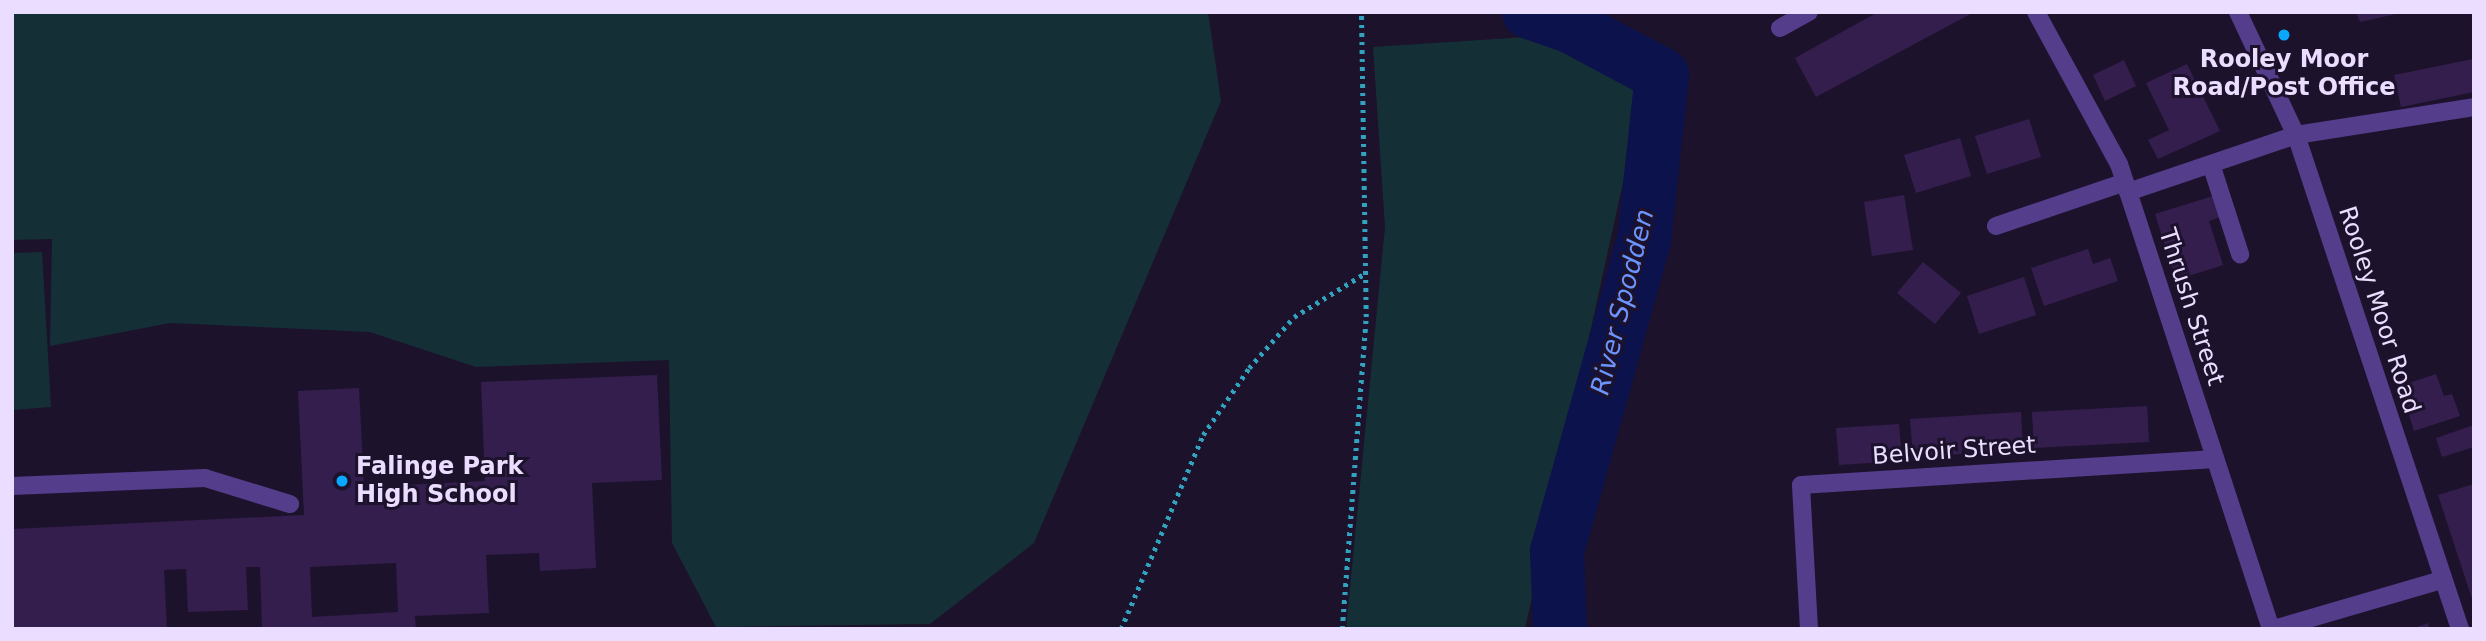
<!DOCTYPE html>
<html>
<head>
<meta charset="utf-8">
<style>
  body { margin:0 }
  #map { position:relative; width:2486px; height:641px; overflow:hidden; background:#1d122c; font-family:"DejaVu Sans",sans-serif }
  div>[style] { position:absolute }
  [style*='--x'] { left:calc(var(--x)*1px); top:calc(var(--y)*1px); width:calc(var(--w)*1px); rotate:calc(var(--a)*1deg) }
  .green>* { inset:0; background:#152f37 }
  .river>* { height:54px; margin:-27px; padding:0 27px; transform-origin:27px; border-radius:27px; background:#0b124c }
  .building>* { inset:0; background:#341e4d }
  .path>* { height:4.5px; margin-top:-2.25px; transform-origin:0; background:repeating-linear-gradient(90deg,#31a3bf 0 3.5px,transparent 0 8.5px) }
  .service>* { height:18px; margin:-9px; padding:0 9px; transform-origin:9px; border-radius:9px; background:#543d8b }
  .minor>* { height:18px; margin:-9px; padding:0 9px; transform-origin:9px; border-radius:9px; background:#543d8b }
  .dots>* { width:19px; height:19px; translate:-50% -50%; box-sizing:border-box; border:4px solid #1d122c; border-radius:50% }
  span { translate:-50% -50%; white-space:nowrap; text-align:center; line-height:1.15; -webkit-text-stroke:6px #1d122c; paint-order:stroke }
  .poi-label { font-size:24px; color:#eaddff; font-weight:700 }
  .left { translate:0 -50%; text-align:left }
  .street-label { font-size:24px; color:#eaddff }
  .water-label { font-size:26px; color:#6b94ff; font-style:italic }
  .frame { position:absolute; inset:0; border:14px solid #eaddff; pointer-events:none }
</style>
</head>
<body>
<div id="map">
  <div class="green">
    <i style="clip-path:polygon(12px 12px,1208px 12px,1221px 101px,1034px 543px,930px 624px,716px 627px,672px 543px,669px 360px,476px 367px,370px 332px,170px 323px,50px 346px,52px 239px,12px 240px)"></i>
    <i style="clip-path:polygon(1542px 36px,1647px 73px,1525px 629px,1346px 629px,1385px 227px,1373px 47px)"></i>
    <i style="clip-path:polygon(42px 252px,51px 407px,12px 410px,12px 253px)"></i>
  </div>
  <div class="river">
    <i style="--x:1529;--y:12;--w:43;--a:18.9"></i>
    <i style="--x:1570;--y:26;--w:104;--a:28"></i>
    <i style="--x:1662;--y:75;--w:166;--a:96.2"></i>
    <i style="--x:1644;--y:240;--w:324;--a:105.6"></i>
    <i style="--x:1557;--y:552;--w:77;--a:87.8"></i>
  </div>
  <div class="building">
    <i style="clip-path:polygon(1878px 12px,1974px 12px,1816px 97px,1795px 58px)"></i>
    <i style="clip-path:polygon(2356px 12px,2401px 12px,2401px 13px,2360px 22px)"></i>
    <i style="clip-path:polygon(2473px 59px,2474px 92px,2401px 107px,2394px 75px)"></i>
    <i style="clip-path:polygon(2124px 60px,2136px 86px,2105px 101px,2093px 75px)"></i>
    <i style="clip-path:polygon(2187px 64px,2220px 131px,2158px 159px,2148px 140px,2169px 130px,2146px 83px)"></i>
    <i style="clip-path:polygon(2029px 119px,2041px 157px,1987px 174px,1975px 136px)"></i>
    <i style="clip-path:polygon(1960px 138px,1971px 176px,1916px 193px,1904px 155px)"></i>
    <i style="clip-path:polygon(1904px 195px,1913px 250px,1872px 256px,1864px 202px)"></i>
    <i style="clip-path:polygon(2213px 196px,2220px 217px,2209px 221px,2223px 265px,2176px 280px,2155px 214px)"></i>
    <i style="clip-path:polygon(2088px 249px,2093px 264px,2110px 258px,2118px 281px,2044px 306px,2031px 268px)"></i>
    <i style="clip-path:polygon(1923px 262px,1961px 293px,1935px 324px,1897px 293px)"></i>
    <i style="clip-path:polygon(2024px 277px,2036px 315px,1979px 334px,1967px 296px)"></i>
    <i style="clip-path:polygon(2436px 374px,2444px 396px,2452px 394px,2460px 416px,2414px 431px,2400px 386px)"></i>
    <i style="clip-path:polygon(evenodd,657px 375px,662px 480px,592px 483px,596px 568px,540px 571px,539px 553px,486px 555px,489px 613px,415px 616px,416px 629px,262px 629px,260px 567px,246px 567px,248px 610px,188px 612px,186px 569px,164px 570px,167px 629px,12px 629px,12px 529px,304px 515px,298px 391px,359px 388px,364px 487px,485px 481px,481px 382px,657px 375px,396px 563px,398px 612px,312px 617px,310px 567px,396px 563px)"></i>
    <i style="clip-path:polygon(2147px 406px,2149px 442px,2034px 448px,2032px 412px)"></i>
    <i style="clip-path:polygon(2021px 412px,2023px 450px,1913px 457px,1910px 419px)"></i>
    <i style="clip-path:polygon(1899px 424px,1902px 461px,1839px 465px,1836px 428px)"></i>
    <i style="clip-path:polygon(2474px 425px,2474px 447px,2442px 457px,2436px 438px)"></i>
    <i style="clip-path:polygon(2474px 484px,2474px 602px,2473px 602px,2438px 495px)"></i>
    <i style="clip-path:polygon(2428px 623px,2430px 629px,2414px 629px,2414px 628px)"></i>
  </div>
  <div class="path">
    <i style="--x:1121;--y:629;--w:211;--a:-67.1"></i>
    <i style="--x:1203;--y:435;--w:81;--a:-55.5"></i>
    <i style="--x:1249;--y:368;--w:68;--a:-48.6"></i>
    <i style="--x:1294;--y:317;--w:82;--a:-31.6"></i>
    <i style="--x:1342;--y:629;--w:313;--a:-85.6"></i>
    <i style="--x:1366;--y:317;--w:305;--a:-90.9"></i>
  </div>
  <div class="service">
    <i style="--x:2211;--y:164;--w:95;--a:72.1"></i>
    <i style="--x:12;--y:486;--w:193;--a:-2.4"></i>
    <i style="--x:205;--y:478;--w:89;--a:17"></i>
  </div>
  <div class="minor">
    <i style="--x:2036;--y:12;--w:173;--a:61.4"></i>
    <i style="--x:2119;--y:164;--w:489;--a:71.9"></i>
    <i style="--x:2238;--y:12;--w:136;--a:64.8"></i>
    <i style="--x:2296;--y:135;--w:521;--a:71.63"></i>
    <i style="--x:1780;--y:28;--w:33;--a:-29"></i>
    <i style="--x:2128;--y:192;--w:177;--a:-18.7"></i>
    <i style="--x:2296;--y:135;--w:180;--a:-8.9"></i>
    <i style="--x:1996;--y:226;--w:136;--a:-18.8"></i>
    <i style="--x:1809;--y:629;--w:144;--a:-93.2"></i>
    <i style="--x:1801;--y:485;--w:415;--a:-3.6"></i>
    <i style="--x:2274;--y:629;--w:175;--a:-16.3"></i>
  </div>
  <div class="dots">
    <i style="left:2284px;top:35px;background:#0aa7ff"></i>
    <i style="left:342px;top:481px;background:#0aa7ff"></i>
  </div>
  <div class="poi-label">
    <span style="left:2284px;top:74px">Rooley Moor<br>Road/Post Office</span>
    <span class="left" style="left:356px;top:481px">Falinge Park<br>High School</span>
  </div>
  <div class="street-label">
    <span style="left:2191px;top:307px;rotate:72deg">Thrush Street</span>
    <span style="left:2379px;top:310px;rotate:72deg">Rooley Moor Road</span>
    <span style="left:1954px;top:451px;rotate:-4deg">Belvoir Street</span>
  </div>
  <div class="water-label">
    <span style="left:1623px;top:302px;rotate:-76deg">River Spodden</span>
  </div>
  <div class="frame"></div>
</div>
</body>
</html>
